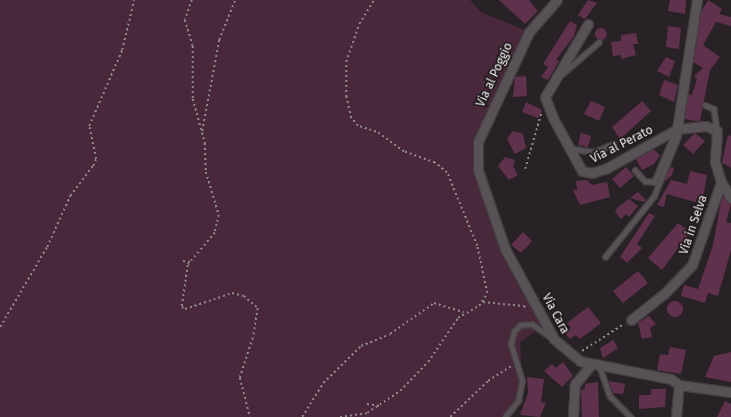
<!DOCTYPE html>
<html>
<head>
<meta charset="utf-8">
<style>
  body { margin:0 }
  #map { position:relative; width:731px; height:417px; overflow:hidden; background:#282125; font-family:"Fira Sans",sans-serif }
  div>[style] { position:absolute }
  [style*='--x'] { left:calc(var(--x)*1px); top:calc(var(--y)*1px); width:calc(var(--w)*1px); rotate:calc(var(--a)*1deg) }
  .green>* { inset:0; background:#49283b }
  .building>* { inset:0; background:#60314c }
  .round { border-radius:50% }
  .path>* { height:1.5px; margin-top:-0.75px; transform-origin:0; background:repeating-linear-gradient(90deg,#908a8d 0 2px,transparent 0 5px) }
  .roads { filter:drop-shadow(1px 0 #433d40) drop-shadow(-1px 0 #433d40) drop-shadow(0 1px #433d40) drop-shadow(0 -1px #433d40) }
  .service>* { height:4.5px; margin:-2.25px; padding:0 2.25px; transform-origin:2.25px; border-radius:2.25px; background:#585155 }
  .minor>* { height:9px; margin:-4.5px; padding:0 4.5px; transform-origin:4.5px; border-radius:4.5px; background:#585155 }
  span { translate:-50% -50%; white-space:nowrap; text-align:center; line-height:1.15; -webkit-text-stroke:3.5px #1e181b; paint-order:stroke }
  .street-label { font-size:12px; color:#f3eff1 }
</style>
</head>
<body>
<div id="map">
  <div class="green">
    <i style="clip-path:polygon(0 0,470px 0,481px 12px,529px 32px,513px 62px,477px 158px,505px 249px,547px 323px,520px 342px,522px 377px,511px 411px,505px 417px,0 417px)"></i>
  </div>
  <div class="building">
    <i style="clip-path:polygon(499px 0,529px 0,538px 11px,525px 24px)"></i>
    <i style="clip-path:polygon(588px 0,597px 3px,585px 19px,578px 15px)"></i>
    <i style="clip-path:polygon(670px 0,686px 0,685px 14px,668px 11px)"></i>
    <i style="clip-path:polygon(708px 0,722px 9px,719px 14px,731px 17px,731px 26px,716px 22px,703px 45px,720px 57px,710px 70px,700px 121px,695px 121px,685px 119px,688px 94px,692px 95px,697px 79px,694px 76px,703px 68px,693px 62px,701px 12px)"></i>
    <i style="clip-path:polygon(570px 21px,577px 25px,574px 36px,556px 60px,559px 61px,548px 80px,541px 77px,548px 67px,543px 64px)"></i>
    <i style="clip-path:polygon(668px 26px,681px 28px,679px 49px,666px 47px)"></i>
    <i class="round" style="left:595px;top:28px;width:12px;height:12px"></i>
    <i style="clip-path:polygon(636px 33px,638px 44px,633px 44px,636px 55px,621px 59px,621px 55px,613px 56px,611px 42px,621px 41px,621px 35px)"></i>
    <i style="clip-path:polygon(666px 57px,675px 61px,669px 77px,657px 71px)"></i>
    <i style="clip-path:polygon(526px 76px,527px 96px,513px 97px,515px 77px)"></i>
    <i style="clip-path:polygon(664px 80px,678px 85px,674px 102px,659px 95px)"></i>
    <i style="clip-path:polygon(591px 101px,605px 107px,599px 121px,584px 114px)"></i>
    <i style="clip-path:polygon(642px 101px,651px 111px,620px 139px,612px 127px)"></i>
    <i style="clip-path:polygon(526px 102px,542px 110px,538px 118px,522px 112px)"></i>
    <i style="clip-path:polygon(513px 131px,523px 134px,526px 148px,515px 154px,507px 139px)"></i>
    <i style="clip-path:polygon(581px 133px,591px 136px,588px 147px,578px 145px)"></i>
    <i style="clip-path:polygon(695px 133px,705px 141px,693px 154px,683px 145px)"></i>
    <i style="clip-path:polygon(728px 135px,731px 136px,731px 168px,722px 163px)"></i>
    <i style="clip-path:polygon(653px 149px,660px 155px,654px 164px,642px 170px,636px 159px)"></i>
    <i style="clip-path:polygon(505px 157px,515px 160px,513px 166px,518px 175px,509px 180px,498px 166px)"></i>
    <i style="clip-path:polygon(626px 167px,634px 176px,620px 188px,612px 179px)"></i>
    <i style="clip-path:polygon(670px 167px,674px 168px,672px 175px,663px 183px)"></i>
    <i style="clip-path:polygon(690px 171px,707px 175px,702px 204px,667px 194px,664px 207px,657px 205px,671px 180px,687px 184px)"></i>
    <i style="clip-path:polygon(587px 180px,592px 185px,607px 182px,610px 197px,580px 205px,573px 190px,577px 190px,576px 181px)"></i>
    <i style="clip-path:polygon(638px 192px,646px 200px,644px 202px,630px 198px)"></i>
    <i style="clip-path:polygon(722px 196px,731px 204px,726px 222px,731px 223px,731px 250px,718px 296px,708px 293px,705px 303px,681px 296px,684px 285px,698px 289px,713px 245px)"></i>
    <i style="clip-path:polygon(629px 199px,638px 206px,629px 217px,626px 214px,621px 219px,615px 212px,617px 208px)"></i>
    <i style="clip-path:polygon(649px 213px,655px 216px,637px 244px,642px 248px,627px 263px,620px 257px)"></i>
    <i style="clip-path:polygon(678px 223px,690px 232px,662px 270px,648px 258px)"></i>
    <i style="clip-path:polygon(523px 232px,532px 241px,521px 253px,511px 245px)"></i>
    <i style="clip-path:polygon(638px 271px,648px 283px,623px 303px,613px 291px)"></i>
    <i class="round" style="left:667px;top:301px;width:16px;height:16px"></i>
    <i style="clip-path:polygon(588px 307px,601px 323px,580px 339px,576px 335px,570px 339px,565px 333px,571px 328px,567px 323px)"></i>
    <i style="clip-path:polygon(649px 316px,656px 324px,650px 328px,652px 337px,642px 339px,638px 323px)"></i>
    <i style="clip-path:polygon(613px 340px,618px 348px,603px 358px,600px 348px)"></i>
    <i style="clip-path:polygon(670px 347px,686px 350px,681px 374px,657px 370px,660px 354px,668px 355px)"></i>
    <i style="clip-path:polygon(731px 352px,731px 382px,705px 377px,714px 356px)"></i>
    <i style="clip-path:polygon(563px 362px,573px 376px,562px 387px,544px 371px,552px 364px,556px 368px)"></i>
    <i style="clip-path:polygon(527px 377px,544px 379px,541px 402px,546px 403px,540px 417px,520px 415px,528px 393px)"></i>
    <i style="clip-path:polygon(609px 381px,625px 384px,623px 394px,613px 393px)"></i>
    <i style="clip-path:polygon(598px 382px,599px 417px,582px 417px,581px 390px,585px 389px,585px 384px)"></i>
    <i style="clip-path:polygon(651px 389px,666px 389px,665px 407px,639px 409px,639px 395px,651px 395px)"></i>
    <i style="clip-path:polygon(725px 401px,731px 404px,731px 417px,717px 417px)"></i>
  </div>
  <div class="path">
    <i style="--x:192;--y:0;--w:21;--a:109"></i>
    <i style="--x:185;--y:20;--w:27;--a:73"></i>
    <i style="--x:193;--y:46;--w:53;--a:90"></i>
    <i style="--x:193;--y:99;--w:46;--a:74.7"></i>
    <i style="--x:205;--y:143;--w:29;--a:88"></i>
    <i style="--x:206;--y:172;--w:45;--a:73.2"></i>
    <i style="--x:219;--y:215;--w:18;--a:103"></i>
    <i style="--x:215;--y:233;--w:42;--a:130.2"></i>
    <i style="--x:188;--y:265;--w:42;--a:98.1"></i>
    <i style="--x:182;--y:307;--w:4;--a:34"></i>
    <i style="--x:185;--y:309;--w:50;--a:-18.8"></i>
    <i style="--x:232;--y:293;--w:12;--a:14"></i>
    <i style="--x:244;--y:296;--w:18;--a:41"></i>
    <i style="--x:258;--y:308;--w:30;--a:99"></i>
    <i style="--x:253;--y:338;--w:42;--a:108"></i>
    <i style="--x:240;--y:378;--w:40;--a:75.6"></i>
    <i style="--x:202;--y:131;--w:93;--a:-79.4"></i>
    <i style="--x:219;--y:40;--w:43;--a:-68.2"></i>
    <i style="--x:525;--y:169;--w:57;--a:-73.8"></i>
    <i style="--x:183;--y:261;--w:8;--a:7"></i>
    <i style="--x:483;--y:302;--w:41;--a:5.6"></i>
    <i style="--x:524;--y:306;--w:4;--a:45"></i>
    <i style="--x:0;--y:327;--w:93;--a:-59.6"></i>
    <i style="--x:47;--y:247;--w:56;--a:-65.7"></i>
    <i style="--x:70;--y:196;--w:38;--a:-53"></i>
    <i style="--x:93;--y:166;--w:8;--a:-67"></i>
    <i style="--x:96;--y:159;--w:34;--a:-102"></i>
    <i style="--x:89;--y:126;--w:83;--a:-66.5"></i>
    <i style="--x:122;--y:50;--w:51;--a:-76.5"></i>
    <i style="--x:582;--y:351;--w:50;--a:-32.7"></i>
    <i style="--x:367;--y:404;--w:13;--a:9"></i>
    <i style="--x:302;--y:417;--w:40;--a:-58"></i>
    <i style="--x:323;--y:383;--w:53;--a:-44.2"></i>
    <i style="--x:361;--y:346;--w:31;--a:-22"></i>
    <i style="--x:390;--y:334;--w:54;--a:-35.2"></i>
    <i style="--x:434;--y:303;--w:31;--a:17"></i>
    <i style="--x:340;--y:417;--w:27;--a:-8"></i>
    <i style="--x:367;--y:413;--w:40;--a:-34"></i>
    <i style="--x:400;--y:391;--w:40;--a:-46"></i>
    <i style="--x:428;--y:362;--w:53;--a:-55.7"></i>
    <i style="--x:458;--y:318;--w:24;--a:-30"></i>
    <i style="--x:479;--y:306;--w:15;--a:-58"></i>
    <i style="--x:487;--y:293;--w:48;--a:-102"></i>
    <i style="--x:477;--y:246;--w:79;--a:-112.3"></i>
    <i style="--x:447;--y:173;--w:16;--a:-140"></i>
    <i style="--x:435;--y:163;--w:33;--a:-160"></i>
    <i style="--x:404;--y:152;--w:34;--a:-144"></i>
    <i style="--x:376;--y:132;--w:19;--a:-162"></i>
    <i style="--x:358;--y:126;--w:11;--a:-131"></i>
    <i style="--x:351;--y:118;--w:22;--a:-103"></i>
    <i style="--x:346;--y:97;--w:35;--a:-90"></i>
    <i style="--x:346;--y:62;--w:40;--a:-71.1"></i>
    <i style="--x:359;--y:24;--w:28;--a:-58"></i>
    <i style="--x:450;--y:417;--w:52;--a:-43.5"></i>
    <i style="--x:488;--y:381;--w:27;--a:-33"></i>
  </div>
  <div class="roads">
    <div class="service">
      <i style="--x:561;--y:75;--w:50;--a:-41"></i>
      <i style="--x:705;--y:105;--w:10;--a:24"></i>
      <i style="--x:714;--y:109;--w:22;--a:82"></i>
      <i style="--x:569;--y:148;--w:25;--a:9"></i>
      <i style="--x:594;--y:152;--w:21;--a:-23"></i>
      <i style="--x:635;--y:170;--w:15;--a:48"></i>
      <i style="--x:645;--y:181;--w:9;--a:6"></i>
      <i style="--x:654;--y:182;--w:54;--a:-67.2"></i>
      <i style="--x:605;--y:257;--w:78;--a:-51.2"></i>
      <i style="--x:654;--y:196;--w:65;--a:-68.2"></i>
      <i style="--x:678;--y:136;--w:7;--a:-98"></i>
      <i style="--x:600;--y:367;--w:31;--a:71"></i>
      <i style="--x:610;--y:396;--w:30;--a:45"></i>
      <i style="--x:505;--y:417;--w:21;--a:-51"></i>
      <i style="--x:518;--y:401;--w:20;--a:-79"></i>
      <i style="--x:522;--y:381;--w:39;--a:-107"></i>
      <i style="--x:511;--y:344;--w:13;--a:-77"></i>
      <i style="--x:514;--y:331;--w:8;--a:-45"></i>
      <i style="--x:520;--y:325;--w:12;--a:-5"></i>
      <i style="--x:532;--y:324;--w:24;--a:35"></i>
    </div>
    <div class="minor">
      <i style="--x:557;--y:0;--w:43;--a:131.2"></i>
      <i style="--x:529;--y:32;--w:121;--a:114.9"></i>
      <i style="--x:478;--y:142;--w:28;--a:90"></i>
      <i style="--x:478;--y:170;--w:83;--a:71.1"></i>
      <i style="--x:505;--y:249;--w:102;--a:61.4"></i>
      <i style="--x:554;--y:339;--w:34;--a:40"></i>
      <i style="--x:580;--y:361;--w:93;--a:11.2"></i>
      <i style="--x:671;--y:379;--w:10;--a:37"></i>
      <i style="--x:679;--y:385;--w:52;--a:7.7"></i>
      <i style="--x:588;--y:24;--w:85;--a:120.5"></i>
      <i style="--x:545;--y:97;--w:22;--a:69"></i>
      <i style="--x:553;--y:118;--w:60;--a:61.3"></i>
      <i style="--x:582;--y:171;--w:10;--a:11"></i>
      <i style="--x:592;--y:173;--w:16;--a:-18"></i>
      <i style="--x:607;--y:168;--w:80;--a:-29.1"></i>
      <i style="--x:677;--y:129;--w:29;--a:-6"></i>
      <i style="--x:706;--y:126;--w:12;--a:24"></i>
      <i style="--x:717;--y:131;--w:31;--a:94"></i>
      <i style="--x:715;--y:162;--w:21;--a:73"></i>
      <i style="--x:721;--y:182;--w:19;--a:58"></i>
      <i style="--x:677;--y:129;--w:131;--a:-81.2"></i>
      <i style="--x:631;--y:320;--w:43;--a:-38.5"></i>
      <i style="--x:665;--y:293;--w:39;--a:-46"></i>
      <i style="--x:692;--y:265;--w:88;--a:-70.7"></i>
      <i style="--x:573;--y:417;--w:33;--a:-87"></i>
      <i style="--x:575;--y:384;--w:25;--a:-50"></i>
      <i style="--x:676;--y:417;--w:32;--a:-85"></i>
    </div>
  </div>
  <div class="street-label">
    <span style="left:495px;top:75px;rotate:-65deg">Via al Poggio</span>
    <span style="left:622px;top:145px;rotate:-27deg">Via al Perato</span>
    <span style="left:694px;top:225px;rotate:-71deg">Via in Selva</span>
    <span style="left:555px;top:314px;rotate:62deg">Via Cara</span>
  </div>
</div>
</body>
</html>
